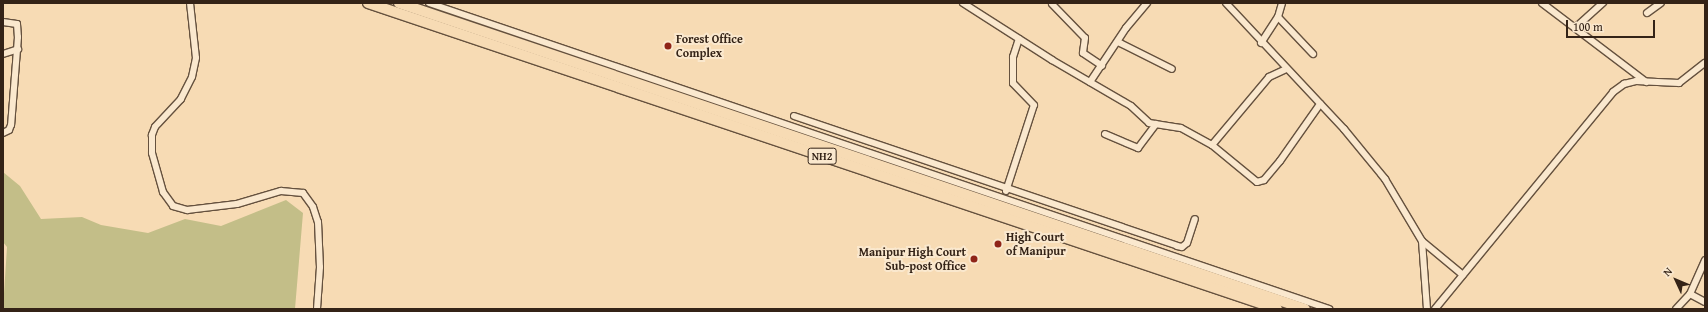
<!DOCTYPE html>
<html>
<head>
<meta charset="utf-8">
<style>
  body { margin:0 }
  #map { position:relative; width:1708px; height:312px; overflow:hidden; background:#f7dbb4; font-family:"Gentium Book Plus",serif }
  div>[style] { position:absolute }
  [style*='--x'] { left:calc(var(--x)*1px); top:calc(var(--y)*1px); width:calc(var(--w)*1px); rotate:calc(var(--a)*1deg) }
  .green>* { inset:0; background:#c3be88 }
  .roads { filter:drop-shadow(1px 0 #65513e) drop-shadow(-1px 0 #65513e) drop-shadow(0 1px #65513e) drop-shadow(0 -1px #65513e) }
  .minor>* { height:6px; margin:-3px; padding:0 3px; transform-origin:3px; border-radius:3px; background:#fae8ce }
  .trunk>* { height:10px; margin:-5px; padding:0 5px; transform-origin:5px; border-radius:5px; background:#f7dbb4 }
  .dots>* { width:11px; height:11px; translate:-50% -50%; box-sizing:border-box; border:2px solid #fae8ce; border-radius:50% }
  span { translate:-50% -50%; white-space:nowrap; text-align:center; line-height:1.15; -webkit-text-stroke:4px #fae8ce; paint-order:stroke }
  .shield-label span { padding:1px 3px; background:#fae8ce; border:1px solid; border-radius:3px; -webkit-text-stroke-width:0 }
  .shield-label { font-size:11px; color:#342317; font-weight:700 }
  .poi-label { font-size:12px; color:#342317; font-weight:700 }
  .left { translate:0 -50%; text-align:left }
  .right { translate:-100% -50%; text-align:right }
  .frame { position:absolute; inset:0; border:4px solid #342317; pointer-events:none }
  .north { position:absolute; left:1656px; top:260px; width:40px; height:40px; -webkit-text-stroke:3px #fae8ce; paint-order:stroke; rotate:314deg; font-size:11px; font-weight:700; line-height:16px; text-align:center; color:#342317 }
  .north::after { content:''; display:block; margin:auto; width:14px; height:18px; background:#342317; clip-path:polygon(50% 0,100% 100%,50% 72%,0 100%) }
  .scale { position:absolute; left:1566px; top:20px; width:89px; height:18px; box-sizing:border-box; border:2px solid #342317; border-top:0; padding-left:5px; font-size:12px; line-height:14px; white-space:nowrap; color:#342317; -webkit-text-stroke:3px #fae8ce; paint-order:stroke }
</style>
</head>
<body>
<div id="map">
  <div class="green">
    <i style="clip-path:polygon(3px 172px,20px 186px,41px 219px,82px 217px,101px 225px,148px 233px,185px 219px,221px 226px,286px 200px,303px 213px,295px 309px,3px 309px,7px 247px,3px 242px)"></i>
  </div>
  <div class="roads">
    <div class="minor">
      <i style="--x:190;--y:3;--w:55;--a:83.8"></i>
      <i style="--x:196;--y:58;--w:19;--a:102"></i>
      <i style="--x:192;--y:77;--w:25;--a:117"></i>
      <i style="--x:181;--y:99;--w:38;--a:133"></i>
      <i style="--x:155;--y:127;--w:9;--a:111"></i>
      <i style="--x:152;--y:135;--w:18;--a:90"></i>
      <i style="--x:152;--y:153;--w:41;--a:74.2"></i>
      <i style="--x:163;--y:192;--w:17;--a:54"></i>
      <i style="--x:173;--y:206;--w:15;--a:16"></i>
      <i style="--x:187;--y:210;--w:50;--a:-6.8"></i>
      <i style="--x:237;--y:204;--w:46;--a:-16.5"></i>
      <i style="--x:281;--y:191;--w:22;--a:5"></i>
      <i style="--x:303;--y:193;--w:17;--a:54"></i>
      <i style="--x:313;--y:207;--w:16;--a:72"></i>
      <i style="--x:318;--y:222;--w:45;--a:87.5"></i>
      <i style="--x:320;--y:267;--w:42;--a:94.1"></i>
      <i style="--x:429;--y:3;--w:951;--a:18.78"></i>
      <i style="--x:963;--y:3;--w:106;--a:32.6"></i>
      <i style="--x:1052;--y:60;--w:91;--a:30.2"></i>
      <i style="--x:1131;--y:106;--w:25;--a:43"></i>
      <i style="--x:1149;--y:123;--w:32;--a:9"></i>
      <i style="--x:1181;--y:128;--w:35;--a:29"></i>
      <i style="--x:1212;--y:145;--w:58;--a:39.4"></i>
      <i style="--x:1257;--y:182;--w:7;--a:-16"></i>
      <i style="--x:1264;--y:180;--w:25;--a:-50"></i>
      <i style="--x:1280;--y:161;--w:70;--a:-54.9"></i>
      <i style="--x:1226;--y:3;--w:173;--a:46.9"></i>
      <i style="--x:1344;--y:129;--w:65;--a:50.6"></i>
      <i style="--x:1385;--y:179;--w:72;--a:59.2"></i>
      <i style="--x:1422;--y:241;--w:68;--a:85.8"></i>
      <i style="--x:1542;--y:3;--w:131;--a:37.2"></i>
      <i style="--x:1052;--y:4;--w:47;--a:45.9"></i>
      <i style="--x:1085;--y:38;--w:15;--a:98"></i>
      <i style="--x:1083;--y:53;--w:23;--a:34"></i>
      <i style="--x:1647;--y:13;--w:17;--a:-36"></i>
      <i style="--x:1278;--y:17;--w:51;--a:46.6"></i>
      <i style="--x:3;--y:22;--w:14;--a:8"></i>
      <i style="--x:17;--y:24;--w:13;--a:86"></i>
      <i style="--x:18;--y:37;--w:88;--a:94.5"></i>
      <i style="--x:11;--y:125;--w:5;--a:112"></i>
      <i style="--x:9;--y:130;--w:7;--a:153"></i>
      <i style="--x:1575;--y:28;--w:38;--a:-42"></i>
      <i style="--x:1118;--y:42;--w:60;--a:26.6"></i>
      <i style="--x:1261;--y:43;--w:31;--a:-57"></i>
      <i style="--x:1278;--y:17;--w:15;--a:-74"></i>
      <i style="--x:3;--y:54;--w:16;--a:-18"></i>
      <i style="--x:1090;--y:82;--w:65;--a:-56.3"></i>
      <i style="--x:1126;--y:28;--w:33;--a:-50"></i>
      <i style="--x:794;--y:116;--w:404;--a:18.7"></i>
      <i style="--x:1177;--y:246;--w:5;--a:11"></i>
      <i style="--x:1182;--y:247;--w:6;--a:-39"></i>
      <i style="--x:1187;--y:243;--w:25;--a:-72"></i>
      <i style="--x:1105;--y:134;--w:36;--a:23"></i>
      <i style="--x:1138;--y:148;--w:30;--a:-53"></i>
      <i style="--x:1212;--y:145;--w:89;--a:-50"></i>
      <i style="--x:1269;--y:77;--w:19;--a:-25"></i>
      <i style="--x:1006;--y:191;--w:90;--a:-72"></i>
      <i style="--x:1034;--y:105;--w:30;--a:-134"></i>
      <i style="--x:1013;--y:83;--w:26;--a:-90"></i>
      <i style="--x:1013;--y:57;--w:19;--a:-72"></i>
      <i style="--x:1422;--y:241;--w:53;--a:39.7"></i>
      <i style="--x:1690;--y:294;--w:37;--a:-66"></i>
      <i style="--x:1435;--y:309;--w:281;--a:-50.6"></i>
      <i style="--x:1613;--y:92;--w:14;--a:-36"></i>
      <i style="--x:1624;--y:84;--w:12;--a:-14"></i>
      <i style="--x:1636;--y:81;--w:43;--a:2.7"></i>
      <i style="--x:1679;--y:83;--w:33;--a:-38"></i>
      <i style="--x:1676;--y:309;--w:21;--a:-47"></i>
      <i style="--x:1690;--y:294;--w:17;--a:28"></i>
    </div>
    <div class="trunk">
      <i style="--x:368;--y:3;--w:959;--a:18.6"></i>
      <i style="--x:399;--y:3;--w:956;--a:18.66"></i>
    </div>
  </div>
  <div class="dots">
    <i style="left:668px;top:46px;background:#8f2418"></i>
    <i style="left:998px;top:244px;background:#8f2418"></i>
    <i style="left:974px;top:259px;background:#8f2418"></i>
  </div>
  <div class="shield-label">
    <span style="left:822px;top:156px">NH2</span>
  </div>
  <div class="poi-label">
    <span class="left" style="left:676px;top:46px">Forest Office<br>Complex</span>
    <span class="left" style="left:1006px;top:244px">High Court<br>of Manipur</span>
    <span class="right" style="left:966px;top:259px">Manipur High Court<br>Sub-post Office</span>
  </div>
  <div class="frame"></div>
  <div class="north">N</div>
  <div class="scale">100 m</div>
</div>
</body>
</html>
